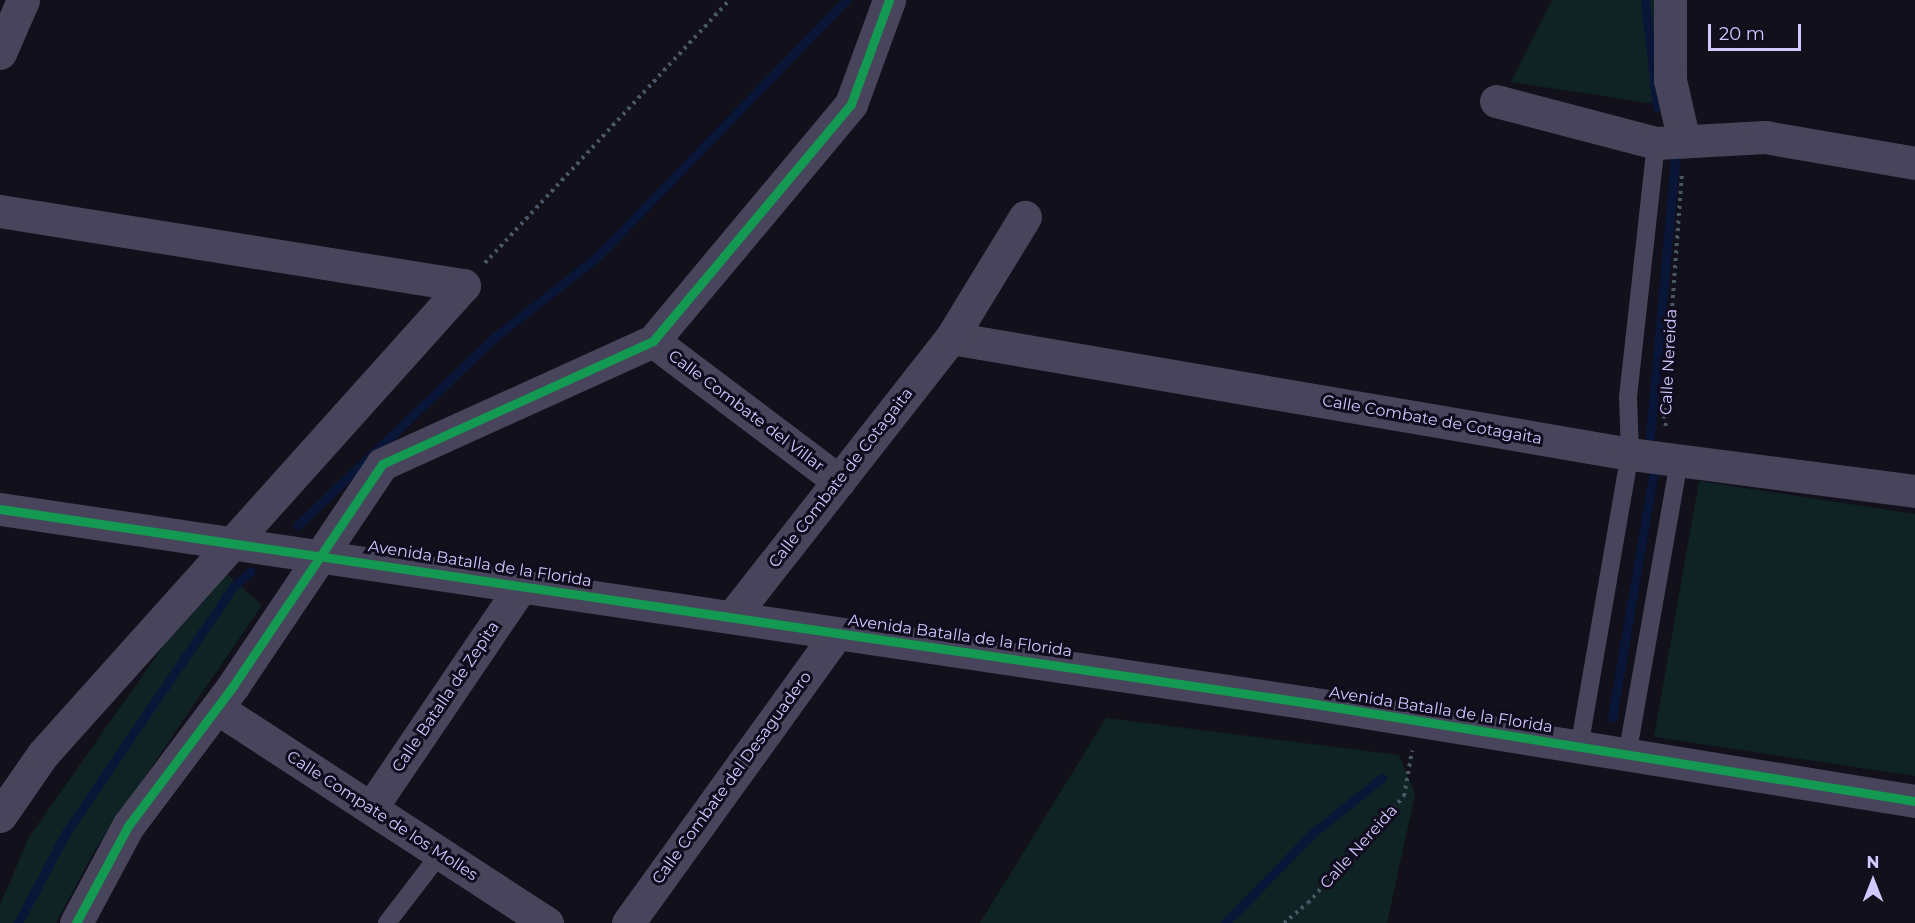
<!DOCTYPE html>
<html>
<head>
<meta charset="utf-8">
<style>
  body { margin:0 }
  #map { position:relative; width:1915px; height:923px; overflow:hidden; background:#12101a; font-family:Montserrat,sans-serif }
  div>[style] { position:absolute }
  [style*='--x'] { left:calc(var(--x)*1px); top:calc(var(--y)*1px); width:calc(var(--w)*1px); rotate:calc(var(--a)*1deg) }
  .green>* { inset:0; background:#0f2325 }
  .stream>* { height:9px; margin:-4.5px; padding:0 4.5px; transform-origin:4.5px; border-radius:4.5px; background:#091637 }
  .path>* { height:4px; margin-top:-2px; transform-origin:0; background:repeating-linear-gradient(90deg,#4a5866 0 3px,transparent 0 7.5px) }
  .service>* { height:18px; margin:-9px; padding:0 9px; transform-origin:9px; border-radius:9px; background:#47445b }
  .minor>* { height:33px; margin:-16.5px; padding:0 16.5px; transform-origin:16.5px; border-radius:16.5px; background:#47445b }
  .tertiary>* { height:33px; margin:-16.5px; padding:0 16.5px; transform-origin:16.5px; border-radius:16.5px; background:#47445b }
  .cycleway>* { height:9px; margin:-4.5px; padding:0 4.5px; transform-origin:4.5px; border-radius:4.5px; background:#139951 }
  span { translate:-50% -50%; white-space:nowrap; text-align:center; line-height:1.15; -webkit-text-stroke:6px #100c1e; paint-order:stroke }
  .street-label { font-size:16px; color:#d3c8ff }
  .north { position:absolute; left:1843px; top:851px; width:60px; height:60px; -webkit-text-stroke:4px #100c1e; paint-order:stroke; rotate:0deg; font-size:16px; font-weight:700; line-height:24px; text-align:center; color:#d3c8ff }
  .north::after { content:''; display:block; margin:auto; width:21px; height:27px; background:#d3c8ff; clip-path:polygon(50% 0,100% 100%,50% 72%,0 100%) }
  .scale { position:absolute; left:1708px; top:24px; width:93px; height:27px; box-sizing:border-box; border:3px solid #d3c8ff; border-top:0; padding-left:8px; font-size:18px; line-height:21px; white-space:nowrap; color:#d3c8ff; -webkit-text-stroke:4px #100c1e; paint-order:stroke }
</style>
</head>
<body>
<div id="map">
  <div class="green">
    <i style="clip-path:polygon(1552px 0,1685px 0,1682px 108px,1511px 82px)"></i>
    <i style="clip-path:polygon(1699px 481px,1915px 514px,1915px 776px,1654px 737px)"></i>
    <i style="clip-path:polygon(219px 567px,262px 605px,96px 848px,56px 923px,0 923px,0 905px,29px 837px)"></i>
    <i style="clip-path:polygon(1106px 718px,1399px 755px,1415px 794px,1387px 923px,980px 923px)"></i>
  </div>
  <div class="stream">
    <i style="--x:1645;--y:0;--w:108;--a:83.6"></i>
    <i style="--x:1650;--y:436;--w:277;--a:-84.8"></i>
    <i style="--x:298;--y:525;--w:274;--a:-43.7"></i>
    <i style="--x:496;--y:336;--w:127;--a:-38"></i>
    <i style="--x:596;--y:258;--w:359;--a:-45.9"></i>
    <i style="--x:1612;--y:718;--w:245;--a:-80.4"></i>
    <i style="--x:18;--y:923;--w:104;--a:-62"></i>
    <i style="--x:67;--y:831;--w:295;--a:-55.8"></i>
    <i style="--x:233;--y:587;--w:24;--a:-42"></i>
    <i style="--x:1225;--y:923;--w:126;--a:-45.6"></i>
    <i style="--x:1313;--y:833;--w:88;--a:-38.6"></i>
  </div>
  <div class="path">
    <i style="--x:485;--y:263;--w:359;--a:-47.1"></i>
    <i style="--x:1666;--y:426;--w:8;--a:-104"></i>
    <i style="--x:1664;--y:418;--w:246;--a:-85.8"></i>
    <i style="--x:1284;--y:923;--w:31;--a:-40"></i>
    <i style="--x:1308;--y:903;--w:144;--a:-48.1"></i>
    <i style="--x:1404;--y:796;--w:46;--a:-79.9"></i>
  </div>
  <div class="service">
    <i style="--x:1579;--y:748;--w:298;--a:-80.2"></i>
    <i style="--x:1630;--y:454;--w:57;--a:-92"></i>
    <i style="--x:1628;--y:397;--w:256;--a:-83.7"></i>
    <i style="--x:1627;--y:756;--w:301;--a:-80"></i>
    <i style="--x:387;--y:923;--w:87;--a:-52.5"></i>
  </div>
  <div class="minor">
    <i style="--x:1670;--y:0;--w:80;--a:90"></i>
    <i style="--x:1670;--y:80;--w:63;--a:77.1"></i>
    <i style="--x:0;--y:53;--w:58;--a:-66.5"></i>
    <i style="--x:1496;--y:101;--w:165;--a:14.7"></i>
    <i style="--x:1656;--y:143;--w:109;--a:-3.2"></i>
    <i style="--x:1765;--y:137;--w:152;--a:9.8"></i>
    <i style="--x:0;--y:211;--w:470;--a:9.1"></i>
    <i style="--x:951;--y:338;--w:689;--a:9.69"></i>
    <i style="--x:1630;--y:454;--w:287;--a:7.4"></i>
    <i style="--x:653;--y:341;--w:233;--a:37"></i>
    <i style="--x:732;--y:617;--w:355;--a:-51.9"></i>
    <i style="--x:951;--y:338;--w:142;--a:-58.6"></i>
    <i style="--x:217;--y:708;--w:394;--a:33.1"></i>
    <i style="--x:371;--y:808;--w:269;--a:-55.9"></i>
    <i style="--x:0;--y:816;--w:75;--a:-55.3"></i>
    <i style="--x:43;--y:754;--w:630;--a:-48.09"></i>
    <i style="--x:76;--y:923;--w:110;--a:-61.8"></i>
    <i style="--x:128;--y:826;--w:175;--a:-53.1"></i>
    <i style="--x:233;--y:686;--w:267;--a:-56.1"></i>
    <i style="--x:382;--y:464;--w:298;--a:-24.4"></i>
    <i style="--x:653;--y:341;--w:309;--a:-50.1"></i>
    <i style="--x:851;--y:104;--w:111;--a:-69.9"></i>
    <i style="--x:628;--y:923;--w:357;--a:-54.2"></i>
  </div>
  <div class="tertiary">
    <i style="--x:0;--y:509;--w:1323;--a:8.43"></i>
    <i style="--x:1309;--y:703;--w:614;--a:9.19"></i>
  </div>
  <div class="cycleway">
    <i style="--x:0;--y:509;--w:1323;--a:8.43"></i>
    <i style="--x:1309;--y:703;--w:614;--a:9.19"></i>
    <i style="--x:76;--y:923;--w:110;--a:-61.8"></i>
    <i style="--x:128;--y:826;--w:175;--a:-53.1"></i>
    <i style="--x:233;--y:686;--w:267;--a:-56.1"></i>
    <i style="--x:382;--y:464;--w:298;--a:-24.4"></i>
    <i style="--x:653;--y:341;--w:309;--a:-50.1"></i>
    <i style="--x:851;--y:104;--w:111;--a:-69.9"></i>
  </div>
  <div class="street-label">
    <span style="left:1669px;top:362px;rotate:-87deg">Calle Nereida</span>
    <span style="left:746px;top:411px;rotate:37deg">Calle Combate del Villar</span>
    <span style="left:1432px;top:420px;rotate:10deg">Calle Combate de Cotagaita</span>
    <span style="left:841px;top:478px;rotate:-52deg">Calle Combate de Cotagaita</span>
    <span style="left:480px;top:564px;rotate:9deg">Avenida Batalla de la Florida</span>
    <span style="left:960px;top:636px;rotate:8deg">Avenida Batalla de la Florida</span>
    <span style="left:446px;top:697px;rotate:-56deg">Calle Batalla de Zepita</span>
    <span style="left:1441px;top:710px;rotate:9deg">Avenida Batalla de la Florida</span>
    <span style="left:732px;top:778px;rotate:-54deg">Calle Combate del Desaguadero</span>
    <span style="left:382px;top:816px;rotate:33deg">Calle Compate de los Molles</span>
    <span style="left:1359px;top:847px;rotate:-48deg">Calle Nereida</span>
  </div>
  <div class="north">N</div>
  <div class="scale">20 m</div>
</div>
</body>
</html>
